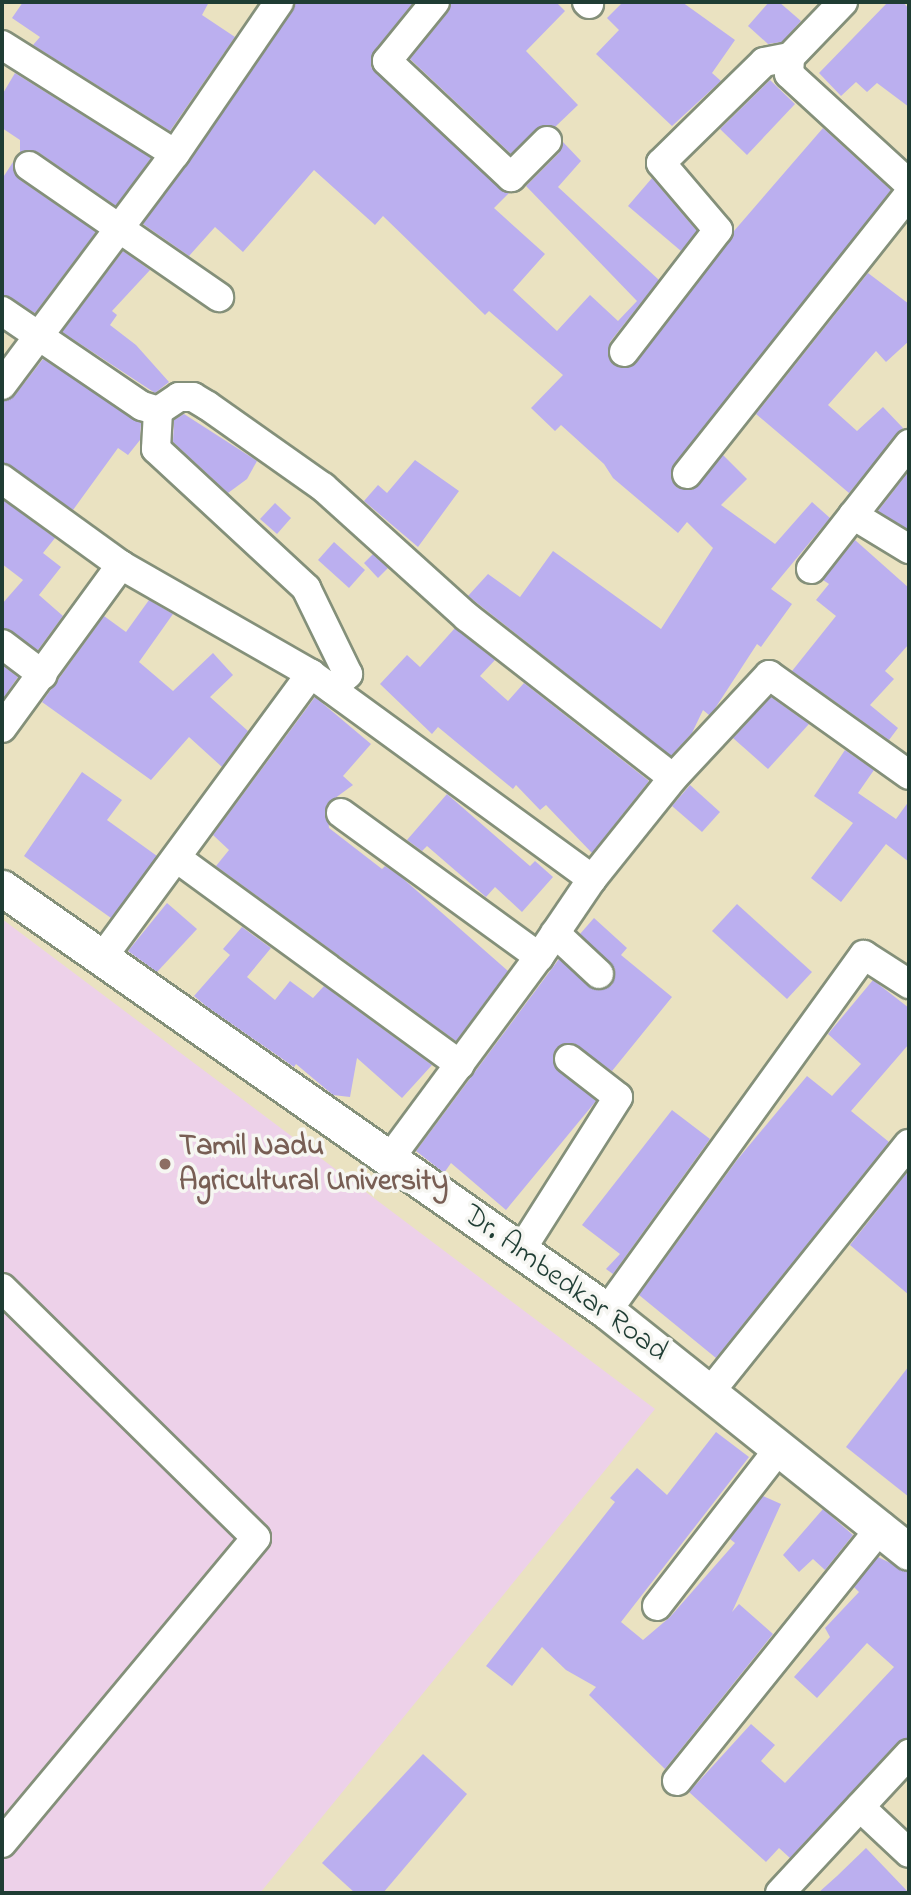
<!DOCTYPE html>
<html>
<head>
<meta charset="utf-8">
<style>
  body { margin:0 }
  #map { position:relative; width:911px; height:1895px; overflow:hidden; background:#eae2c1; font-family:"Indie Flower",sans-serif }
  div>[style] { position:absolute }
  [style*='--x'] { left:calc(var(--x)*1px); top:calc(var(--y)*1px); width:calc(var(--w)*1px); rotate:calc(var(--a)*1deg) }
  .built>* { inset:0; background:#edd1e9 }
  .building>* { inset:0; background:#bbafef }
  .roads { filter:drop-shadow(2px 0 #84907a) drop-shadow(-2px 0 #84907a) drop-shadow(0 2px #84907a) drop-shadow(0 -2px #84907a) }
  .minor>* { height:28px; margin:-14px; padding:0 14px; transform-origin:14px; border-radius:14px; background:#fff }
  .tertiary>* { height:35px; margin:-17.5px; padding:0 17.5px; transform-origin:17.5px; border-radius:17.5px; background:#fff }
  .dots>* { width:19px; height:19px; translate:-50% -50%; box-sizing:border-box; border:4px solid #f6f6f2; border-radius:50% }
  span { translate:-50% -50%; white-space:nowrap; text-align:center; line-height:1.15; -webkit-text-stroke:7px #f6f6f2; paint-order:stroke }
  .education-label { font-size:30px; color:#785e54; font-weight:700 }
  .left { translate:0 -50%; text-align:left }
  .street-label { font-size:30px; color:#1f3d34 }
  .frame { position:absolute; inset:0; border:4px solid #1f3d34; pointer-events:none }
</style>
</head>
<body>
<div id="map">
  <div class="built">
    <i style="clip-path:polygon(2px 919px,655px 1409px,260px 1893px,2px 1893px)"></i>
  </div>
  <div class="building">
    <i style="clip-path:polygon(23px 2px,209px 2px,202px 15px,235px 37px,170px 131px,33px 45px,40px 37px,12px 18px)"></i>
    <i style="clip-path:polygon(297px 2px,414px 2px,374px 51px,371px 67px,509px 193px,494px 208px,545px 254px,513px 290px,557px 331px,590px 295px,618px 321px,637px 301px,526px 186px,559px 153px,563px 142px,581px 161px,558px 187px,659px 280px,610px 342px,609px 359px,621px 368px,637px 362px,734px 231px,823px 128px,891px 190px,671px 471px,676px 487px,692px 490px,723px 455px,747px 479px,721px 505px,775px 544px,812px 502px,830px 518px,771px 589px,792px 604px,761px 647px,757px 644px,714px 710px,709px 715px,703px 710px,692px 733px,671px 756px,468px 596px,488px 574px,520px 597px,553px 551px,661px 629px,713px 548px,687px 522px,678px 533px,613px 478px,604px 464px,561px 425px,555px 431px,531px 408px,563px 375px,489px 311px,485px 315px,383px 216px,375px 225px,314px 170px,243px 252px,215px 227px,189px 256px,143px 224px)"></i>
    <i style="clip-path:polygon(451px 2px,556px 2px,565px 11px,526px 51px,578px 105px,555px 127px,536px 129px,511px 154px,410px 59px,448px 12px)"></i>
    <i style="clip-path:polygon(623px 2px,682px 2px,735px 40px,712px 73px,721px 81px,672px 126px,596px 54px,619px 30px,607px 18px)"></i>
    <i style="clip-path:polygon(769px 2px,779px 2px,801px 21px,782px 42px,768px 44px,748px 26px)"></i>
    <i style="clip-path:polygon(888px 2px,903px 2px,909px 9px,909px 107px,877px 83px,867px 92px,856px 82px,841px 96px,819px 73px)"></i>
    <i style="clip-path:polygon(15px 73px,151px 158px,116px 206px,38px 152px,20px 153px,20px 140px,2px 128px,2px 95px)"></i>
    <i style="clip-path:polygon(770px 80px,795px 104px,747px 155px,720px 129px)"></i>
    <i style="clip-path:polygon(13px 162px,20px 180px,96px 232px,35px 313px,2px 295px,2px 179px)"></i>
    <i style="clip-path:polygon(652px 178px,697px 231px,681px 251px,628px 206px)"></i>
    <i style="clip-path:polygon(123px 251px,150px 270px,112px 311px,117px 315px,110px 325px,136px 345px,169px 382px,155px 393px,62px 332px)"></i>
    <i style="clip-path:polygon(868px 273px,909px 304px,909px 341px,886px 362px,876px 351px,828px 405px,857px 431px,883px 407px,903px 428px,849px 493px,756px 414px)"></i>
    <i style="clip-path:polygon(43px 359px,141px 423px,140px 440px,128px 455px,118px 448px,73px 510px,2px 463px,2px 401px,15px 395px)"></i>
    <i style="clip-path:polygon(184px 414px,257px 461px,247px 479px,228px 493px,173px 442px,174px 420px)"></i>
    <i style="clip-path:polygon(415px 460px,459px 491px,418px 547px,364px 501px,378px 485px,387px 493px)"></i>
    <i style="clip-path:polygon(909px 471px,909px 530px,878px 511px)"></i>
    <i style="clip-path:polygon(2px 499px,55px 538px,43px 553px,61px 567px,39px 595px,63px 616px,38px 650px,2px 628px,2px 604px,23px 580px,2px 564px)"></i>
    <i style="clip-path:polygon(275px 503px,291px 518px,277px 534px,260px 519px)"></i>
    <i style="clip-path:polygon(855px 540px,909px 588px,909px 644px,885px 671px,894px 679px,870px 705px,898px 728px,889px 740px,792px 671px,836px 616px,816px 600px,829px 584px,823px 580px)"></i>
    <i style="clip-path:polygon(334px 542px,365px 570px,349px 588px,318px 560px)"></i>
    <i style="clip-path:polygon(373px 554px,388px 568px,378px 578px,364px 563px)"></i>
    <i style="clip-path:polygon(149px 600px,173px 614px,139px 662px,173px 691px,213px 653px,233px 675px,210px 697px,248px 731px,222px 767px,189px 737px,151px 780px,42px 702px,104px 616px,126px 632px)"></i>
    <i style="clip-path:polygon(455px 628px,495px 660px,480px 676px,508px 701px,524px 683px,649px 781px,592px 853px,546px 805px,540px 810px,516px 785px,513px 789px,438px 727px,432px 734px,380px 684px,407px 655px,420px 667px)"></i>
    <i style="clip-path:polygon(2px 665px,18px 677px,2px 700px)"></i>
    <i style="clip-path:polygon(315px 697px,371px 744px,343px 776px,353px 785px,327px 804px,329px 828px,382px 869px,385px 866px,400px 876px,508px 971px,456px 1041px,216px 866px,229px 850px,213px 835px)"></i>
    <i style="clip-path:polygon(771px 697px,809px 724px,768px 769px,733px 738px)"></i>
    <i style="clip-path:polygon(845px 750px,874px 770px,858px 793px,896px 819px,909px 801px,909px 862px,886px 844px,841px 902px,811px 878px,853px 823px,814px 796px)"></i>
    <i style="clip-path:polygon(82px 772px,122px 800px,107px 820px,157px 856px,111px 918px,24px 856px)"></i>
    <i style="clip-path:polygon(690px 785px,720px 812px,702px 832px,672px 806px)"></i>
    <i style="clip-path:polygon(447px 794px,530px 866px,535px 861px,553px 877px,522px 912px,495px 887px,486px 897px,427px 846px,422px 851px,407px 840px)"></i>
    <i style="clip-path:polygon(167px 903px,197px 929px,157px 972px,128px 951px)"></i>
    <i style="clip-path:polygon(737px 904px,812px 972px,787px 999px,712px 931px)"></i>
    <i style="clip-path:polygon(594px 918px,627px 948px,621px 955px,672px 997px,612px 1071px,572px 1043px,556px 1048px,554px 1066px,596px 1101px,506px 1210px,451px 1163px,444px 1173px,416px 1151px,559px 959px,595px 990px,612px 985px,615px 969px,580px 934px)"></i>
    <i style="clip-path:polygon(242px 927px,271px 948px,247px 977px,275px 1000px,290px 981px,313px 998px,324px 986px,432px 1065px,402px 1098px,357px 1058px,350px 1097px,333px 1095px,296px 1064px,294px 1067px,206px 1006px,194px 996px,230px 955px,223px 949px)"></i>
    <i style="clip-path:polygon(873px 980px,909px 1008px,909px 1044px,851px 1111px,889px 1142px,716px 1358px,639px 1295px,737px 1160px,807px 1076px,832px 1096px,861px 1064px,828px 1034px)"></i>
    <i style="clip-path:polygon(672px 1110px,710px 1139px,613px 1274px,606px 1269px,620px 1254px,582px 1225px)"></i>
    <i style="clip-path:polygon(909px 1170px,909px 1295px,850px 1245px)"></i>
    <i style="clip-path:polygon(909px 1366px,909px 1497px,846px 1447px)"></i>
    <i style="clip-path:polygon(716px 1432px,749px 1457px,621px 1622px,643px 1640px,670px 1617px,735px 1543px,730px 1539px,763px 1496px,781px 1504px,732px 1612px,739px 1604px,773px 1634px,665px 1769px,589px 1695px,596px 1687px,566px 1670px,542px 1647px,512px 1686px,486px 1666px,615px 1502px,610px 1498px,637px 1468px,667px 1495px)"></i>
    <i style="clip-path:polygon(823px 1509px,853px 1535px,825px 1570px,813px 1559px,799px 1572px,783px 1555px)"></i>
    <i style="clip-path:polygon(878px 1557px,909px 1572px,909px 1738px,897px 1743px,790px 1858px,779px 1848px,766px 1862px,689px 1792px,751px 1724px,775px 1745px,761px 1761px,785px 1783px,894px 1667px,867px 1643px,817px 1698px,794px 1677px,830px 1637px,825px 1628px,859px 1592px,854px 1587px)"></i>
    <i style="clip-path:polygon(423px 1754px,467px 1794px,383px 1893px,355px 1893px,322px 1863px)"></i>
    <i style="clip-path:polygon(866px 1848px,909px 1893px,818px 1893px,837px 1876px)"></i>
  </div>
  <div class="roads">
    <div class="minor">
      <i style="--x:435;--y:2;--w:76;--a:129.1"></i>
      <i style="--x:387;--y:61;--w:170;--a:43.1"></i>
      <i style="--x:511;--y:177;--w:51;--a:-45"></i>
      <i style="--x:587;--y:2;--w:3;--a:45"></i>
      <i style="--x:843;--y:2;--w:76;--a:133.9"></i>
      <i style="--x:790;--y:57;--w:17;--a:93"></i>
      <i style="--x:789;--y:74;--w:163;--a:42.5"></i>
      <i style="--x:2;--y:45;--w:204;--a:32.2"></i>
      <i style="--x:29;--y:166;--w:231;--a:34.6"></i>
      <i style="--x:2;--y:311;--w:169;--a:34.2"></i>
      <i style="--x:142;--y:406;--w:17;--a:17"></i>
      <i style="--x:158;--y:411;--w:25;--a:-34"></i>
      <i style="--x:179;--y:397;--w:14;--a:0"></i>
      <i style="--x:193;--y:397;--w:17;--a:31"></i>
      <i style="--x:208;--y:406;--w:141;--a:35.2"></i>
      <i style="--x:323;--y:487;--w:194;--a:42.1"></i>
      <i style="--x:467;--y:617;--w:261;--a:38"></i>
      <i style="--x:624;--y:352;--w:154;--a:-52.4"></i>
      <i style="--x:718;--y:230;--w:88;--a:-130.4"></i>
      <i style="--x:661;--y:163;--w:144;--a:-44.4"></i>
      <i style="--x:764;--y:62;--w:26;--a:-11"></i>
      <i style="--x:2;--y:385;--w:289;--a:-53.2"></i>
      <i style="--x:175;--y:154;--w:184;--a:-55.6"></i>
      <i style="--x:158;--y:411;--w:38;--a:93"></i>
      <i style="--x:156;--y:449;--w:205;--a:42.8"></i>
      <i style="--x:306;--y:588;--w:96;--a:64"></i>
      <i style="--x:348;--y:674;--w:22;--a:137"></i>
      <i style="--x:687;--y:474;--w:357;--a:-51.6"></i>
      <i style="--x:2;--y:479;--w:147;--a:35.9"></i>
      <i style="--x:121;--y:565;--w:219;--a:29.8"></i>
      <i style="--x:853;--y:515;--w:66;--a:31.3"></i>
      <i style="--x:811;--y:569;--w:159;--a:-51.9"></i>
      <i style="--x:2;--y:644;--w:51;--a:37.1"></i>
      <i style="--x:2;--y:728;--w:202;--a:-53.9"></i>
      <i style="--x:341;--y:813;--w:245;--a:36"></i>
      <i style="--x:178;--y:859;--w:349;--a:36.1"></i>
      <i style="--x:555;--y:933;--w:60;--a:43"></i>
      <i style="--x:102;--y:958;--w:353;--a:-53.7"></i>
      <i style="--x:311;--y:674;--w:348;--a:36.1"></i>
      <i style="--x:390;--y:1158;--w:250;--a:-53.5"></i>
      <i style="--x:539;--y:957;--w:94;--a:-55.8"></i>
      <i style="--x:592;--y:879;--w:129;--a:-51.3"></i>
      <i style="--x:673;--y:778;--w:141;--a:-47"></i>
      <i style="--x:769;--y:675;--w:172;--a:35.5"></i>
      <i style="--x:521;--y:1250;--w:181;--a:-57.6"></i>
      <i style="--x:618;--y:1097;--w:62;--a:-142.2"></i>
      <i style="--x:2;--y:1288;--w:356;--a:44.5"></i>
      <i style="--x:256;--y:1538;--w:397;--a:129.8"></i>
      <i style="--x:607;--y:1311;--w:439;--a:-54.2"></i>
      <i style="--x:864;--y:955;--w:54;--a:32.8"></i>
      <i style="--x:710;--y:1392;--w:318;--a:-51.3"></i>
      <i style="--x:657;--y:1606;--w:202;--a:-52.2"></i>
      <i style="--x:677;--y:1781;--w:327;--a:-51.2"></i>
      <i style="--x:860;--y:1807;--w:67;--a:43.2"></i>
      <i style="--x:780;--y:1893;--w:190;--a:-47.1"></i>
    </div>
    <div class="tertiary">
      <i style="--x:2;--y:888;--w:738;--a:34.96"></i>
      <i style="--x:607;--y:1311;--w:386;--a:38.6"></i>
    </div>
  </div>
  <div class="dots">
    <i style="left:165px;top:1164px;background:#8d6e63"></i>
  </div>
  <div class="education-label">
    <span class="left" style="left:179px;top:1164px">Tamil Nadu<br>Agricultural University</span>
  </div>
  <div class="street-label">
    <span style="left:565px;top:1284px;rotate:36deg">Dr. Ambedkar Road</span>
  </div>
  <div class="frame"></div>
</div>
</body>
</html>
